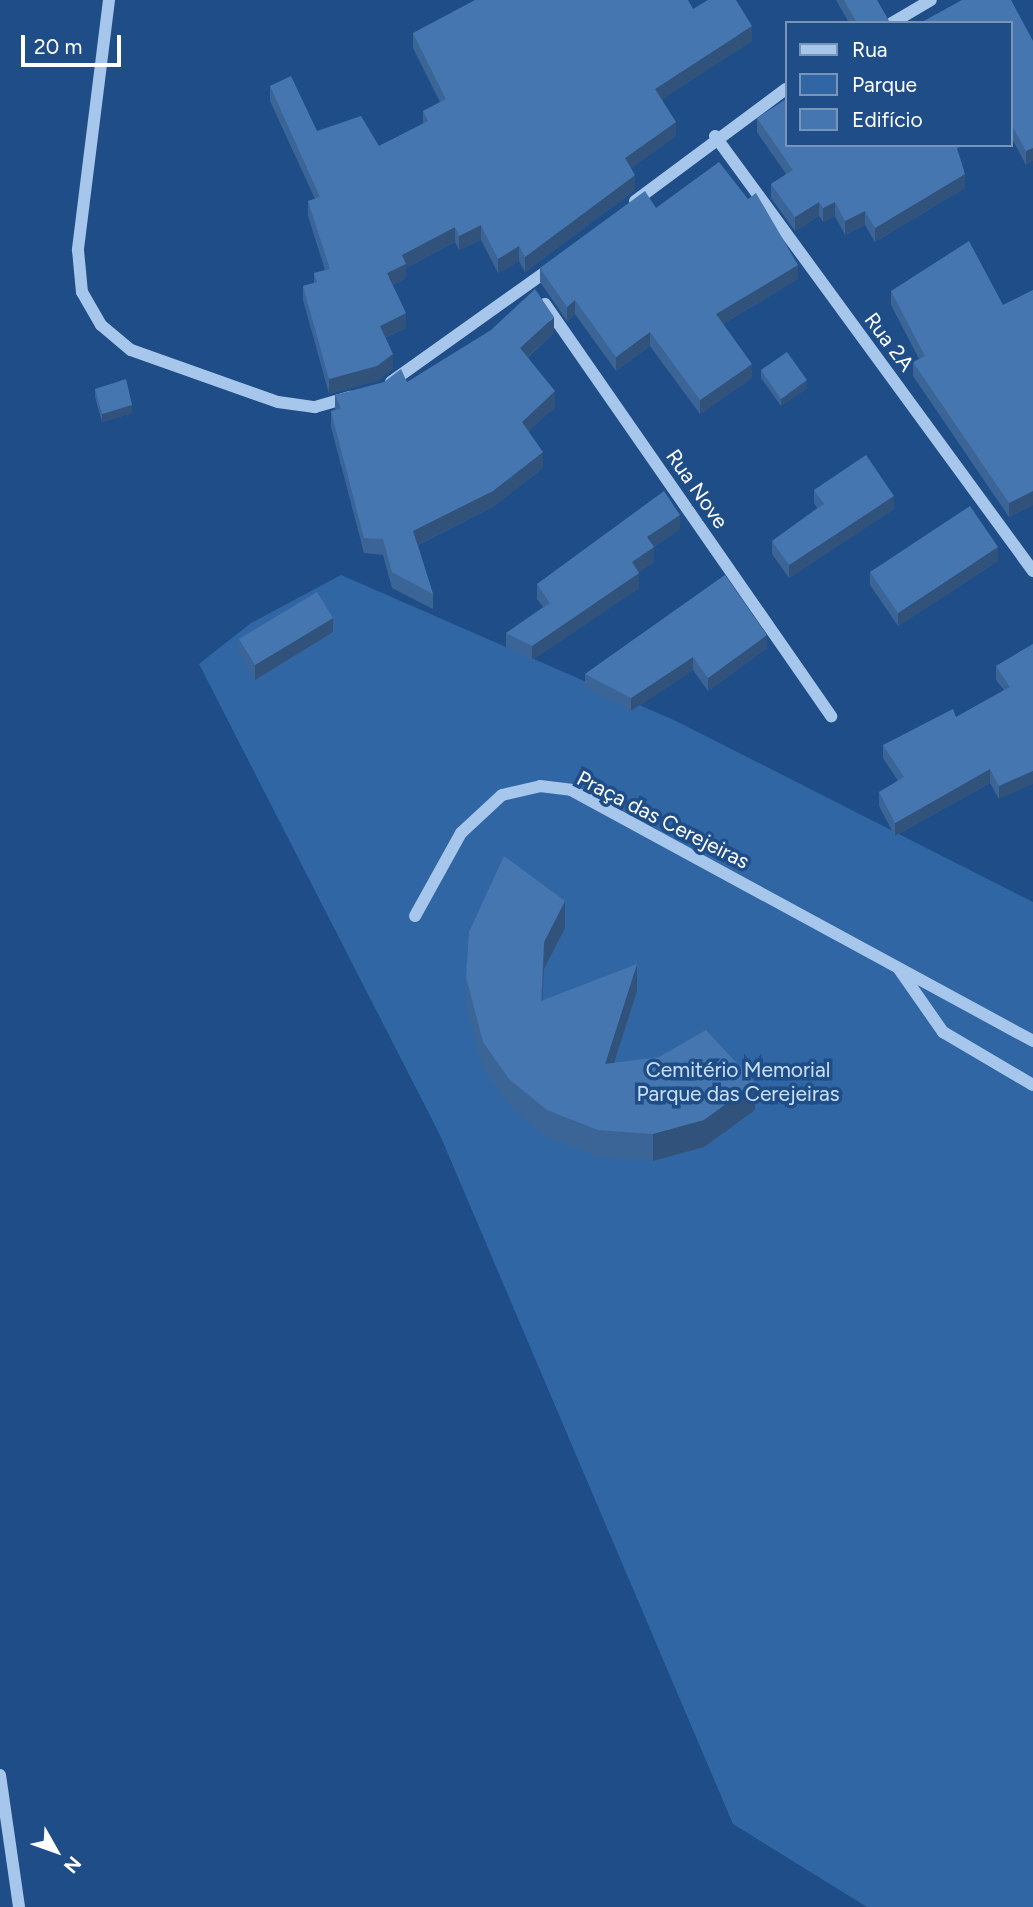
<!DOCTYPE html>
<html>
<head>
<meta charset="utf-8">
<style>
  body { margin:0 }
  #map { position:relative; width:1033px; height:1907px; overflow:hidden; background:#1e4d87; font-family:Figtree,sans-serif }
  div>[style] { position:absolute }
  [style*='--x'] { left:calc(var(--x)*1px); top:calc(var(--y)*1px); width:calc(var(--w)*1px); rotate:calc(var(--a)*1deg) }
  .green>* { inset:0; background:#3166a5 }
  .minor>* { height:12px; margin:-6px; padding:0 6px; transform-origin:6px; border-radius:6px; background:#a7c6eb }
  .wall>* { inset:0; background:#3c6597 }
  .shaded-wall>* { inset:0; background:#31537b }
  .building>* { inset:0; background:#4676b0 }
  span { translate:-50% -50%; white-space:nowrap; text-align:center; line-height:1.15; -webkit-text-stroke:7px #1e4d87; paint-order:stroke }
  .street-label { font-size:21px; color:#fff }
  .park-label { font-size:21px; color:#cce0f8 }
  .legend { position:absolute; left:785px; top:21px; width:228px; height:126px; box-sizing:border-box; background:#1e4d87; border:2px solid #7894b7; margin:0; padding:9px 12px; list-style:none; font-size:21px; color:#fff }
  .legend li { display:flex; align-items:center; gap:14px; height:35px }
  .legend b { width:35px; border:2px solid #7894b7 }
  .north { position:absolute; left:21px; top:1816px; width:70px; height:70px; -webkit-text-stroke:5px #1e4d87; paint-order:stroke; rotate:130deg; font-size:19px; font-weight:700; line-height:28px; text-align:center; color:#fff }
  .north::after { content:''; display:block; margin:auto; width:24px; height:32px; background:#fff; clip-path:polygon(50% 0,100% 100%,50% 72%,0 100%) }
  .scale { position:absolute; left:21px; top:35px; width:100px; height:32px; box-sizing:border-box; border:4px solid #fff; border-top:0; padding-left:9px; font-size:21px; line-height:24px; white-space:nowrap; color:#fff; -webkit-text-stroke:5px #1e4d87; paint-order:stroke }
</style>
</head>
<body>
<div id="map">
  <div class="green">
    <i style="clip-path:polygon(341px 575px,676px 721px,1033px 902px,1033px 1907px,867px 1907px,733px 1824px,440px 1135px,199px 664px,251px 623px)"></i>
  </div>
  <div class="minor">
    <i style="--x:109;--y:0;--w:252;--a:97.1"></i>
    <i style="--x:78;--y:250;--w:42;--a:84.6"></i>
    <i style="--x:82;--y:292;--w:38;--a:60"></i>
    <i style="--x:101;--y:325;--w:39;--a:40"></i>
    <i style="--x:131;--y:350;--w:156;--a:19.5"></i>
    <i style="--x:278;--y:402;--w:37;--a:8"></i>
    <i style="--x:315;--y:407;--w:37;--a:-16"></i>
    <i style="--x:892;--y:23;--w:45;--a:-30.5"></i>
    <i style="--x:715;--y:136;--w:539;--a:53.83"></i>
    <i style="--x:635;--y:201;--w:188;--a:-36.6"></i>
    <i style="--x:545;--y:304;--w:502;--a:55.23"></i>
    <i style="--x:391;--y:382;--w:198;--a:-35.5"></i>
    <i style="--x:415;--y:916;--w:95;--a:-61"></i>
    <i style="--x:461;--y:833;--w:56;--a:-42.8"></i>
    <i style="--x:502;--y:795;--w:39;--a:-13"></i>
    <i style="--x:540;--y:786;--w:31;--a:7"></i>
    <i style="--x:571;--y:790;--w:526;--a:28.51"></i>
    <i style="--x:899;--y:969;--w:77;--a:55.1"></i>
    <i style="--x:943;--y:1032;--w:104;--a:30.5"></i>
    <i style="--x:0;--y:1775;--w:133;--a:81.8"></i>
  </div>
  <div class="wall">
    <i style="clip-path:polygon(836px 0,877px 0,890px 23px,849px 23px)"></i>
    <i style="clip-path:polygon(693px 9px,752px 41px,662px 99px,676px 136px,631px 168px,635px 190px,525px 272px,519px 261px,498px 273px,481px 240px,459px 250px,455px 242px,406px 268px,406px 278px,393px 285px,406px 328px,385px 338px,393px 369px,377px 381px,329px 394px,303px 300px,303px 286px,314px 283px,314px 273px,325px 270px,308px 216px,308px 201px,315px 199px,270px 101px,270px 86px,317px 131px,379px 146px,423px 124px,423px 111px,440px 102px,413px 48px,413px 33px)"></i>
    <i style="clip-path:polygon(1010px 23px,1033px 41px,1026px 165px,1010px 135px)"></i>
    <i style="clip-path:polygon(757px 118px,786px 145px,963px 145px,957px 149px,965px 188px,875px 242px,865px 225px,845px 235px,835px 216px,823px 222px,819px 216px,795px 231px,771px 198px,771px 184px,786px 174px,757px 132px)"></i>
    <i style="clip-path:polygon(748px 199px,798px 279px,723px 324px,752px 378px,700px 414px,650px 346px,616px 371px,575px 314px,567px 321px,540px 282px,540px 268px,656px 208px)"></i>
    <i style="clip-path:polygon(1033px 290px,1033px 505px,1009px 517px,913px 376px,913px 362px,919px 359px,891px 305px,891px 291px,1003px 305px)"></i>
    <i style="clip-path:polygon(554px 333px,528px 357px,555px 407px,528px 431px,543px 468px,493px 507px,418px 545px,433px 594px,433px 609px,392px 588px,383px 555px,364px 553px,331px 427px,331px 411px,335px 410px,335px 395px,407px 382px)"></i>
    <i style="clip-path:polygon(761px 370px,807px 388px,781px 406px,761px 378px)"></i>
    <i style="clip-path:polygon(95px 389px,132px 413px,102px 422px,95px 397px)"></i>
    <i style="clip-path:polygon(814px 490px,894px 509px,789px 578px,772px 554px,772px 541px,817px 508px,814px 503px)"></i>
    <i style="clip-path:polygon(680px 529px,654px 547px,654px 562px,639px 572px,639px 588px,532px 660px,506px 647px,506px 633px,543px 607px,537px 599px,537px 584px)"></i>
    <i style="clip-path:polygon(998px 561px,898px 626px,870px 585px,870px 572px)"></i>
    <i style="clip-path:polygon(725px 575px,767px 648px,708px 691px,693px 670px,631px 711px,585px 688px,585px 674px)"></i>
    <i style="clip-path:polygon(333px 632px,255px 680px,239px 653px,239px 639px)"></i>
    <i style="clip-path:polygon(1033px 644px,999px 799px,990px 783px,895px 836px,879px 806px,879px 792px,898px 781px,883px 758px,883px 745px,956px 717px,1004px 690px,996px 680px,996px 666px)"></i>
    <i style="clip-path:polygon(565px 928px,544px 969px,542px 1001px,637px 991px,614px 1063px,755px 1110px,704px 1147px,653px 1161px,598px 1157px,547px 1137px,509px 1106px,483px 1068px,466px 1004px,466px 977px)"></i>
  </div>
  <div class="shaded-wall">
    <i style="clip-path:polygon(752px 26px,752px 41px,655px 104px,655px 89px)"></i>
    <i style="clip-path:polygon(676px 122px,676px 136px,625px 173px,625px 158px)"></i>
    <i style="clip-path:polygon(1033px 148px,1033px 161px,1026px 165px,1026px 151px)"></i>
    <i style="clip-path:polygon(965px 174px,965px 188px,875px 242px,875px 228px)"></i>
    <i style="clip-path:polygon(635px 175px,635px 190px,525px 272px,525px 257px)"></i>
    <i style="clip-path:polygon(819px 202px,819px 216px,795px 231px,795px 217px)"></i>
    <i style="clip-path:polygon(835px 202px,835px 216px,823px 222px,823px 208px)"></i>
    <i style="clip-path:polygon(865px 211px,865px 225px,845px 235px,845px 221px)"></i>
    <i style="clip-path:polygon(481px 225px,481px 240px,459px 250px,459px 236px)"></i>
    <i style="clip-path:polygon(455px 227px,455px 242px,406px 268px,406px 278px,387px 288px,387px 273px,402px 255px)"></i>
    <i style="clip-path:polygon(519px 246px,519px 261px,498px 273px,498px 259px)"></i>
    <i style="clip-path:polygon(798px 265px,798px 279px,716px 328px,716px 314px)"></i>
    <i style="clip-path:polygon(575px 300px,575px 314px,567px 321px,567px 307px)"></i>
    <i style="clip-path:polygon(406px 313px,406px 328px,380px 340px,380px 326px)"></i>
    <i style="clip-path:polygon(554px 317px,554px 333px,520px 363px,520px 348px)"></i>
    <i style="clip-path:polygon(650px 332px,650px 346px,616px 371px,616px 357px)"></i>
    <i style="clip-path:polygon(393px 354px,393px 369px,377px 381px,329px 394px,329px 379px)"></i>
    <i style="clip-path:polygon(752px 364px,752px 378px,700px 414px,700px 400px)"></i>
    <i style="clip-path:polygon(807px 380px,807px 388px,781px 406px,781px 399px)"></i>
    <i style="clip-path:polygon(555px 391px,555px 407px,522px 438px,522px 422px)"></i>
    <i style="clip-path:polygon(132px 405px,132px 413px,102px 422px,102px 414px)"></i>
    <i style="clip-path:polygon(543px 452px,543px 468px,493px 507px,413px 547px,413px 531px)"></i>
    <i style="clip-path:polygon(1033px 491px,1033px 505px,1009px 517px,1009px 503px)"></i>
    <i style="clip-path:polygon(894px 496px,894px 509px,789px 578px,789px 565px)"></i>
    <i style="clip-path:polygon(680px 515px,680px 529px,654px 547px,654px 562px,632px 577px,632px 562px,647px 537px)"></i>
    <i style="clip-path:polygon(998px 547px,998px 561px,898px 626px,898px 613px)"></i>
    <i style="clip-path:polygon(639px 573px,639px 588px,532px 660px,532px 646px)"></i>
    <i style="clip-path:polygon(333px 618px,333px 632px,255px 680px,255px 665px)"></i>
    <i style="clip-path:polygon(767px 635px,767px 648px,708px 691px,708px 678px)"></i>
    <i style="clip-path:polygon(693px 657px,693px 670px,631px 711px,631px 698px)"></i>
    <i style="clip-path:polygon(990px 769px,990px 783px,895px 836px,895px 823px)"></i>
    <i style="clip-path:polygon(1033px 771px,1033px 784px,999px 799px,999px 786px)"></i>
    <i style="clip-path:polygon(565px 901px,565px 928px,544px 969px,541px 1028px,544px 942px)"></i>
    <i style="clip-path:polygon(637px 964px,637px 991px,605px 1091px,605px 1064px)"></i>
    <i style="clip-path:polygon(755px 1083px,755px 1110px,704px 1147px,653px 1161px,653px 1134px)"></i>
  </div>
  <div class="building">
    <i style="clip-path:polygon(475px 0,688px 0,693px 9px,708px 0,736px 0,752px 26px,655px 89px,676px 122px,625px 158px,635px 175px,525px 257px,519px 246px,498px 259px,481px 225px,459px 236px,455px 227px,402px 255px,406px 264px,387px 273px,406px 313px,380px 326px,393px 354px,377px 366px,329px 379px,303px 286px,317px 282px,314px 273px,330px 269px,308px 201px,320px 197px,270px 86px,291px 76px,317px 131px,361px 116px,379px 146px,428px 121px,423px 111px,446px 99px,413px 33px)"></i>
    <i style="clip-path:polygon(844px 0,877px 0,890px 23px,857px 23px)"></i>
    <i style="clip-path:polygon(962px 0,1011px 0,1033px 41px,1033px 148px,1026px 151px,1010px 122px,1010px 23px,920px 23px)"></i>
    <i style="clip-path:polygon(786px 99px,786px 145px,956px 145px,965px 174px,875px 228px,865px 211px,845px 221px,835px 202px,823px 208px,819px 202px,795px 217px,771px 184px,793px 170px,757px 118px)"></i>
    <i style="clip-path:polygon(719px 162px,748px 199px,756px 193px,798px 265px,716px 314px,752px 364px,700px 400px,650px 332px,616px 357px,575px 300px,567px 307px,540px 268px,645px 191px,656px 208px)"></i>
    <i style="clip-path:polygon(969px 241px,1003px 305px,1033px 290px,1033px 491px,1009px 503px,913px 362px,925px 356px,891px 291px)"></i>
    <i style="clip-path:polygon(535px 289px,554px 317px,520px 348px,555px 391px,522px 422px,543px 452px,493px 491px,413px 531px,433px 594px,392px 572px,383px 539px,364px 538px,331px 411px,341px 409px,335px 395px,384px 382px,401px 369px,407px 382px,491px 330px)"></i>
    <i style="clip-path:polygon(787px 352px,807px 380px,781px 399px,761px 370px)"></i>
    <i style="clip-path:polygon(126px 379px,132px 405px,102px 414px,95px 389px)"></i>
    <i style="clip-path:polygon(866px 455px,894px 496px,789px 565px,772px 541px,824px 504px,814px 490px)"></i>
    <i style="clip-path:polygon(664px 491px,680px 515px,647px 537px,654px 547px,632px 562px,639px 573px,532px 646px,506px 633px,550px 603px,537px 584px)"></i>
    <i style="clip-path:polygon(970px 506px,998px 547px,898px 613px,870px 572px)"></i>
    <i style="clip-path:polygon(725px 575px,767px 635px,708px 678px,693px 657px,631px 698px,585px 674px)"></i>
    <i style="clip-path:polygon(317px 592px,333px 618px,255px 665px,239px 639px)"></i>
    <i style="clip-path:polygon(1033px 644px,1033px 771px,999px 786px,990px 769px,895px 823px,879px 792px,904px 777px,883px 745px,953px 709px,956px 717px,1010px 687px,996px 666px)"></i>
    <i style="clip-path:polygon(504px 856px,565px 901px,544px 942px,541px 1001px,637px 964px,605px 1064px,659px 1057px,706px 1030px,755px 1083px,704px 1120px,653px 1134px,598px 1130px,547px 1110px,509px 1079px,483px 1042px,466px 977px,469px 932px)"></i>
  </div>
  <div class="street-label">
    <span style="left:889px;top:342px;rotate:53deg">Rua 2A</span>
    <span style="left:697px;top:489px;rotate:55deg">Rua Nove</span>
    <span style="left:663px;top:820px;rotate:27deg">Praça das Cerejeiras</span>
  </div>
  <div class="park-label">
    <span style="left:738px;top:1082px">Cemitério Memorial<br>Parque das Cerejeiras</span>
  </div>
  <ul class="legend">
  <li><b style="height:9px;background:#a7c6eb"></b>Rua</li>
  <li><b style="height:19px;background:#3166a5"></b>Parque</li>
  <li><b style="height:19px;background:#4676b0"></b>Edifício</li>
  </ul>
  <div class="north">N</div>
  <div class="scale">20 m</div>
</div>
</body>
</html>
